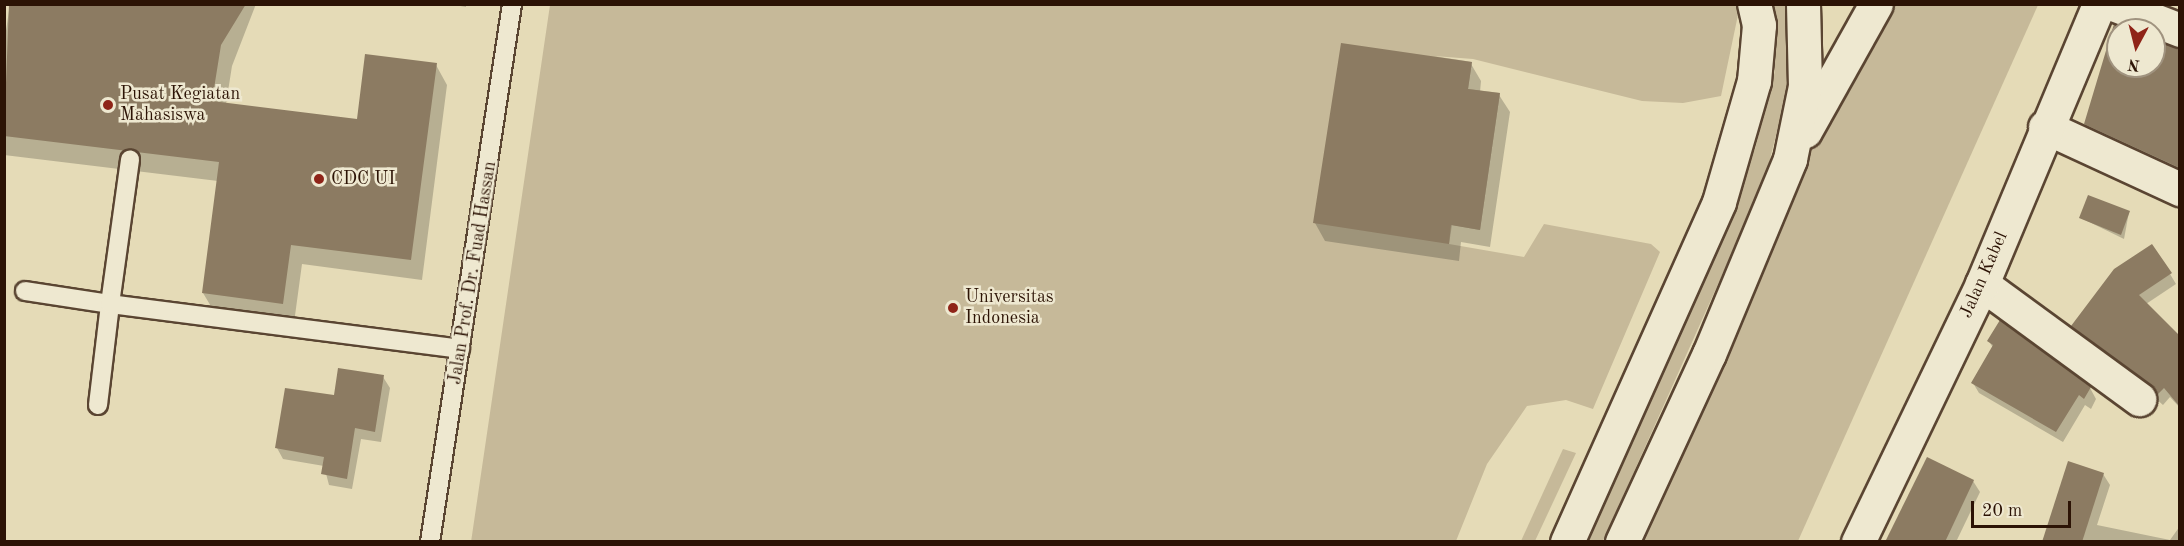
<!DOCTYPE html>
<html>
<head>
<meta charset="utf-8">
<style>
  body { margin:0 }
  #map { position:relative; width:2184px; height:546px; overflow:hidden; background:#e5dbb7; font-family:"Old Standard TT",serif }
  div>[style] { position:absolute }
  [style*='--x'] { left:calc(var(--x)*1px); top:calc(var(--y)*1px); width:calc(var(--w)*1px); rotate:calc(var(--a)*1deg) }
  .green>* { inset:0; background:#c6b999 }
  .shadow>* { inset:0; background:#0003 }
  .building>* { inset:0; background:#8c7b62 }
  .roads { filter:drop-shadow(2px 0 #5a4532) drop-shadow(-2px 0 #5a4532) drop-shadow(0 2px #5a4532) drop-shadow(0 -2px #5a4532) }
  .lane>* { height:18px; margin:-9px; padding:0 9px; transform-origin:9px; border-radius:9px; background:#eee8d0 }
  .street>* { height:33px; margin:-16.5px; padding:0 16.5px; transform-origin:16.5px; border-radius:16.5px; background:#eee8d0 }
  .dots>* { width:16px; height:16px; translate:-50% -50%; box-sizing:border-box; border:3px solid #eee8d0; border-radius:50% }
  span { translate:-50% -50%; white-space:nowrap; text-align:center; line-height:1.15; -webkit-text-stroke:5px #eee8d0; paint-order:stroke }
  .poi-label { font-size:18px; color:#2c1305 }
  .left { translate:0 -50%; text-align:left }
  .street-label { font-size:18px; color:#2c1305 }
  .frame { position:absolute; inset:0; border:6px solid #2c1305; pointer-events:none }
  .north { position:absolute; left:2106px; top:18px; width:60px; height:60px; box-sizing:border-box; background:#eee8d0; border:2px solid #a0937f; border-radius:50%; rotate:187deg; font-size:16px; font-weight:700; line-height:24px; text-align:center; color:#2c1305 }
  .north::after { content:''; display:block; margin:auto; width:21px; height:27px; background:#8f2418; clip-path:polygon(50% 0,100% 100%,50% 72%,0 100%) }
  .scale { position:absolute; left:1971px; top:501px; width:100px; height:27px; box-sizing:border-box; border:3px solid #2c1305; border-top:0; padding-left:8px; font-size:18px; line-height:21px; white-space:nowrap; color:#2c1305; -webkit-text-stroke:4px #eee8d0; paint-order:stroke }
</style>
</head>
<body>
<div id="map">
  <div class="green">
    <i style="clip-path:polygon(550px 5px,1739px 5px,1739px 10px,1721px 96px,1683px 103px,1642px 101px,1473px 59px,1434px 56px,1472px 62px,1468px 89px,1500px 93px,1480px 230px,1452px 225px,1449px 244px,1524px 257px,1544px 224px,1651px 244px,1660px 252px,1593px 409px,1566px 400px,1527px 406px,1487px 464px,1456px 541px,471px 542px)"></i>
    <i style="clip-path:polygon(1771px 5px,1791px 5px,1794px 63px,1765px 179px,1603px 541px,1583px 542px,1755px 149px,1775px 71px)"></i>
    <i style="clip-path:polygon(1889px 5px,2038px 5px,1798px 541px,1635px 542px,1846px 74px)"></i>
    <i style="clip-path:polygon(1563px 449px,1576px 453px,1535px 541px,1521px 541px)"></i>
  </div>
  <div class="shadow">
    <i style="clip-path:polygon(10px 4px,256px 4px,232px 66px,226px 104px,358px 121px,436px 65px,447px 85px,422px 280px,302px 264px,294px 323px,215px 313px,203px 293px,218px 181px,4px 155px,4px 44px)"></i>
    <i style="clip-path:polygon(449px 4px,466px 4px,466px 7px)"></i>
    <i style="clip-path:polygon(2115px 26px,2124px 30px,2118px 30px,2118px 66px,2154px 66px,2154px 42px,2180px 48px,2180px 179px,2092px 135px,2085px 124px)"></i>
    <i style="clip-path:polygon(1471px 64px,1481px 81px,1480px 92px,1499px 95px,1510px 112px,1490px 247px,1461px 242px,1459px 261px,1325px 241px,1315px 223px)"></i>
    <i style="clip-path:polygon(2129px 212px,2124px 239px,2081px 218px)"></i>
    <i style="clip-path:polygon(2170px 274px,2176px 284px,2146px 304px,2180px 337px,2180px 408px,2170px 397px,2163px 405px,2073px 326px)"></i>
    <i style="clip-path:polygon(1989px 341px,2090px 388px,2096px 399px,2091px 409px,2085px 405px,2063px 442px,1979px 393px,1973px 383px,1993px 348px)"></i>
    <i style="clip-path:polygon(383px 377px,390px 388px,381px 442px,361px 439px,352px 489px,329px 485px,324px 466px,283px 459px,277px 448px,335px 397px)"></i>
    <i style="clip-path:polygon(1927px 459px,1973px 481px,1980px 492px,1956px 542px,1892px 542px)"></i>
    <i style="clip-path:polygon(2103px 474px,2110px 485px,2097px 525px,2170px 540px,2180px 526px,2180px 542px,2044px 542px)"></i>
  </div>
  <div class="building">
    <i style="clip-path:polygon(9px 4px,246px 4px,221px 45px,212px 101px,357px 119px,365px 54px,437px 63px,411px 260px,291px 245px,283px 304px,202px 293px,219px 162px,4px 136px)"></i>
    <i style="clip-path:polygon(2114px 24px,2128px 30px,2118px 30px,2118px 66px,2154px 66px,2154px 40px,2180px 48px,2180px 168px,2084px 124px)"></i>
    <i style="clip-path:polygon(1341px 43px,1472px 62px,1468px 89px,1500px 93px,1480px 230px,1451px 225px,1449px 244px,1313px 223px)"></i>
    <i style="clip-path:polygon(2088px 195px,2130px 211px,2121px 235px,2079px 218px)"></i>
    <i style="clip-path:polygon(2152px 244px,2172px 273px,2139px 295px,2180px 336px,2180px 407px,2164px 388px,2157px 395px,2150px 384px,2071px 326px,2114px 269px)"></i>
    <i style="clip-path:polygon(2000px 320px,2091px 387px,2084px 399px,2079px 395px,2056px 432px,1971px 383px,1993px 345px,1987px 341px)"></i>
    <i style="clip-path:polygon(338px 368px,384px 375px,375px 432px,355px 428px,347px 479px,321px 474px,324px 457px,275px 448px,285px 388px,334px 395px)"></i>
    <i style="clip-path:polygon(1927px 457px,1974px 480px,1945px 542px,1885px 542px)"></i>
    <i style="clip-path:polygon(2068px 461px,2104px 473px,2082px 542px,2042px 542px)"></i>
  </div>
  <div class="roads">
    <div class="lane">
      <i style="--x:25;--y:291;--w:86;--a:8.7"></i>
      <i style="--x:110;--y:304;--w:146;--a:-82.1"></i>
      <i style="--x:98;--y:405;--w:102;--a:-83.2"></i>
      <i style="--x:110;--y:304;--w:353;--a:7.3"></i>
      <i style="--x:430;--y:542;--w:544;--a:-81.33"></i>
    </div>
    <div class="street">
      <i style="--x:2113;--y:4;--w:72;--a:21.2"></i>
      <i style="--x:2045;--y:127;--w:149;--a:24.7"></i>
      <i style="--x:1805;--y:131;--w:145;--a:-60.8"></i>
      <i style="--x:1982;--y:284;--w:195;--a:36.2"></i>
      <i style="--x:1567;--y:542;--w:372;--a:-65.9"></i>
      <i style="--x:1719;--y:202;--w:126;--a:-73.9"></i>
      <i style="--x:1754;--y:81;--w:56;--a:-84.9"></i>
      <i style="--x:1759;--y:25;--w:22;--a:-103"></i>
      <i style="--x:1622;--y:542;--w:207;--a:-65.2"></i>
      <i style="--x:1709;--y:354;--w:211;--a:-67.4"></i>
      <i style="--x:1790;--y:159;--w:75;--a:-78.4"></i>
      <i style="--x:1805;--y:86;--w:82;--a:-91.4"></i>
      <i style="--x:1858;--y:542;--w:286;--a:-64.3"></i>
      <i style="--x:1982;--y:284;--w:303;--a:-67.3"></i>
    </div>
  </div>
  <div class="dots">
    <i style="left:108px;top:105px;background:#8f2418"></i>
    <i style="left:319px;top:179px;background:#8f2418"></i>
    <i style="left:953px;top:308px;background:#8f2418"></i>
  </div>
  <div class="poi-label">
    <span class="left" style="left:120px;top:105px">Pusat Kegiatan<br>Mahasiswa</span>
    <span class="left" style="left:331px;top:179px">CDC UI</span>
    <span class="left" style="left:965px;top:308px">Universitas<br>Indonesia</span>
  </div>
  <div class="street-label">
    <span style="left:473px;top:273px;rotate:-81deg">Jalan Prof. Dr. Fuad Hassan</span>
    <span style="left:1984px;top:275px;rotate:-66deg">Jalan Kabel</span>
  </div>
  <div class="frame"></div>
  <div class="north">N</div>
  <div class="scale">20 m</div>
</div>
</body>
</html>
